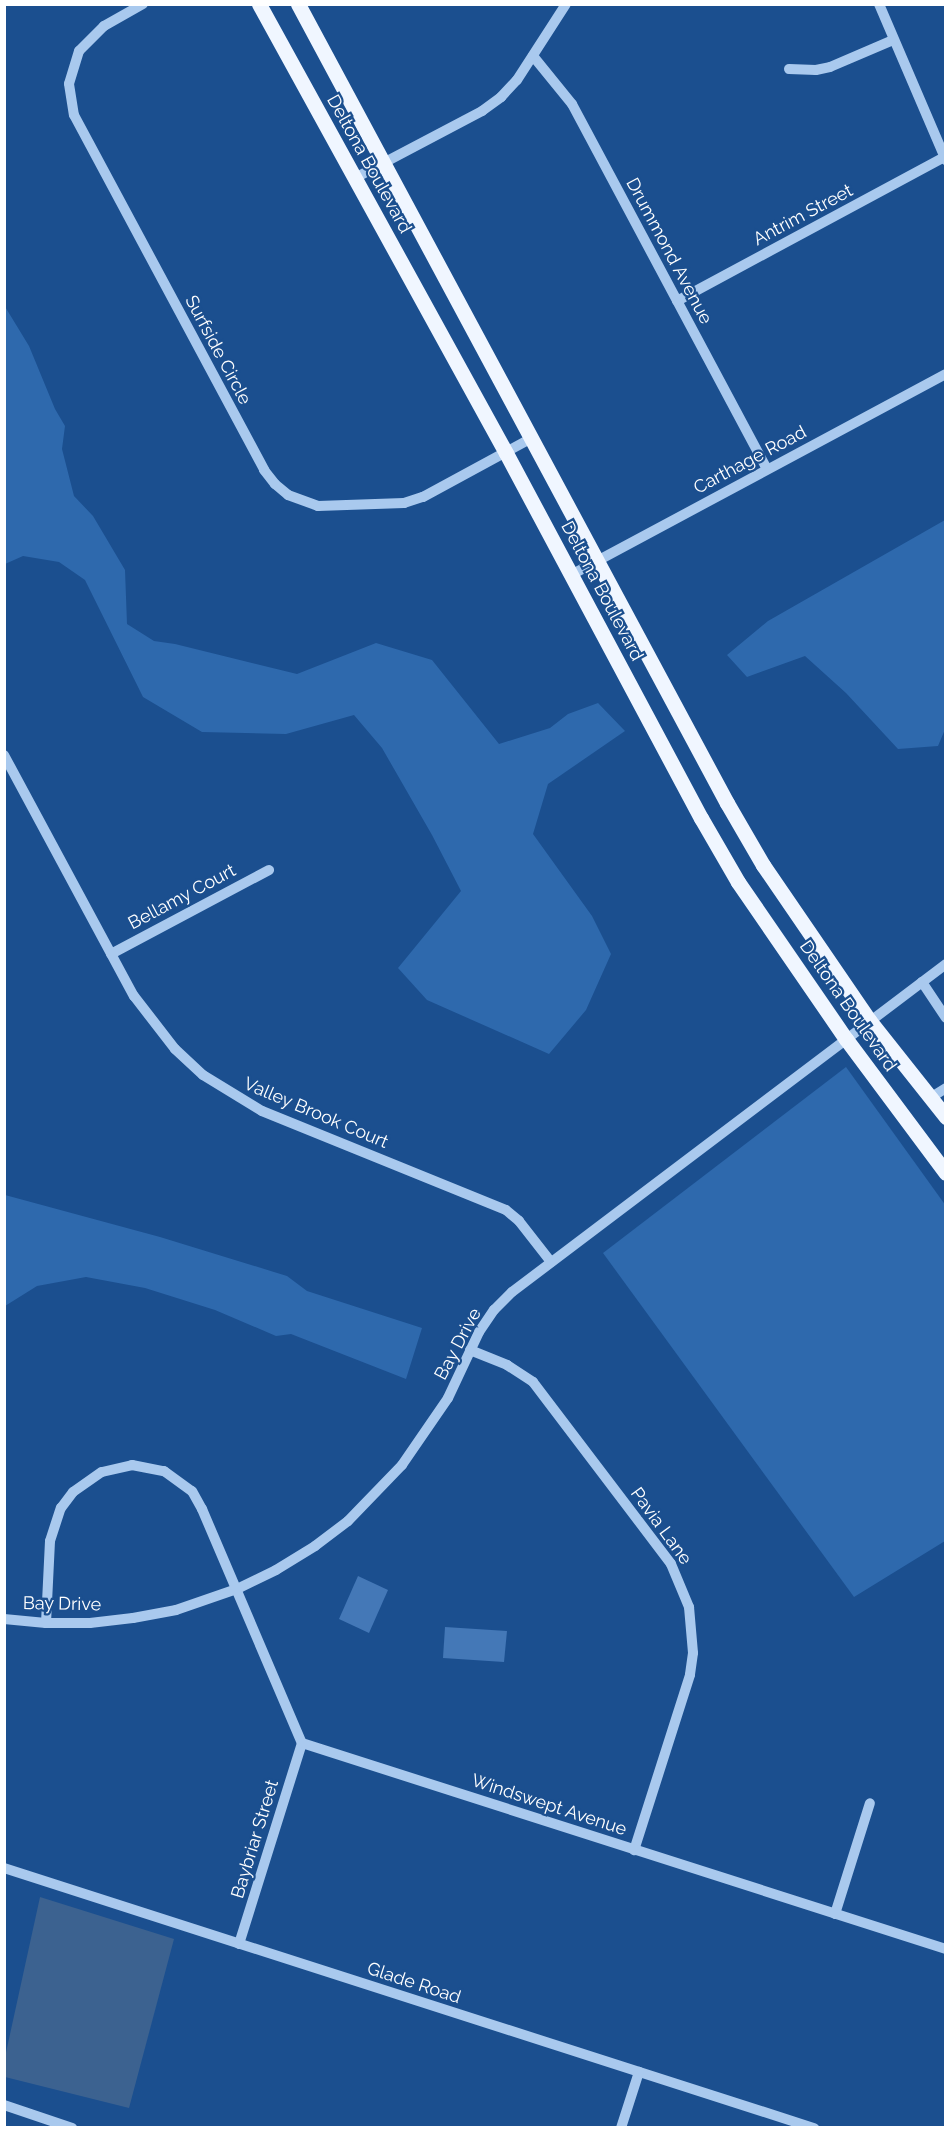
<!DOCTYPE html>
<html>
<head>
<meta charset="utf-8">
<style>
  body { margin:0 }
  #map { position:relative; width:950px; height:2132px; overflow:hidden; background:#1b4f8f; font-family:Raleway,sans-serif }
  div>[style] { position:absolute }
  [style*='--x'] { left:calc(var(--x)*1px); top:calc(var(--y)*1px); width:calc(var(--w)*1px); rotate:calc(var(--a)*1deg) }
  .green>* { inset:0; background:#2e69ad }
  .water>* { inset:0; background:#3c6290 }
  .building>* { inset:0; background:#4478b7 }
  .minor>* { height:10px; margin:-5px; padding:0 5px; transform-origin:5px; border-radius:5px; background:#a9c9ee }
  .major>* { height:15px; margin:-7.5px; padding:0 7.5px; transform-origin:7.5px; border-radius:7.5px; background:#f0f6ff }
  span { translate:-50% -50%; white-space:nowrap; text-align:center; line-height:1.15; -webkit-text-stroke:4.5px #1b4f8f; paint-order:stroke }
  .street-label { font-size:18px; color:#fff }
  .frame { position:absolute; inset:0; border:6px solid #fff; pointer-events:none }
</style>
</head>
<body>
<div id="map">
  <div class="green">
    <i style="clip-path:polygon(4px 305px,29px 346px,55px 409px,65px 426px,62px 449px,74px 496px,93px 516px,125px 570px,127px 624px,154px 641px,175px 644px,297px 674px,376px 643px,432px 660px,499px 744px,550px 728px,568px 714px,598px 703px,625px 731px,548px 784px,533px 834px,592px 916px,611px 954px,586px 1010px,549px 1054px,427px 1000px,398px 968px,461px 891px,432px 835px,382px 748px,354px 715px,286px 734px,202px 732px,143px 697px,85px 580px,59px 562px,23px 556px,5px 564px)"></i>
    <i style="clip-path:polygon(945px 520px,946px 727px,938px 746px,898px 749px,846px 693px,805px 656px,747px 677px,727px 655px,768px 621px)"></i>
    <i style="clip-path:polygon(846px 1067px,946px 1206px,945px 1541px,854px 1597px,603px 1253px)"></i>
    <i style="clip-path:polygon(5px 1195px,160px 1237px,287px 1276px,307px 1291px,422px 1328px,406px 1379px,291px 1334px,276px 1336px,215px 1310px,145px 1288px,86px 1277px,37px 1286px,5px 1306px)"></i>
  </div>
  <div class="water">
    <i style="clip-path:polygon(40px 1897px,174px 1939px,129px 2108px,5px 2077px,5px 2057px)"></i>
  </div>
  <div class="building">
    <i style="clip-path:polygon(358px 1576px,388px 1590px,369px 1633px,339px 1619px)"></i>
    <i style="clip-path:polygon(445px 1627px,507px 1631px,504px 1662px,443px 1658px)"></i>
  </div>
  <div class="minor">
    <i style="--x:143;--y:4;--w:45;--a:150.6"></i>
    <i style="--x:104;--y:26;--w:35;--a:135"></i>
    <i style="--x:79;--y:51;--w:34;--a:107"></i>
    <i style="--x:69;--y:84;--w:31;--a:81"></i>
    <i style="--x:74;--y:115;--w:403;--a:61.8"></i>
    <i style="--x:264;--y:470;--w:18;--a:52"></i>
    <i style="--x:275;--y:484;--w:17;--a:40"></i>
    <i style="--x:288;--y:495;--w:32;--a:20"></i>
    <i style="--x:318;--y:506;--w:86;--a:-2"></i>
    <i style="--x:404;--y:503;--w:20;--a:-18"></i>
    <i style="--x:423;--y:497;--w:122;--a:-28.5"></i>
    <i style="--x:879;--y:4;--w:170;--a:66.8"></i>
    <i style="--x:533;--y:56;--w:62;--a:50.9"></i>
    <i style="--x:572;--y:104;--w:414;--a:61.9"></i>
    <i style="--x:789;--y:69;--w:27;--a:2"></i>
    <i style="--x:816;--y:70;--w:14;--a:-12"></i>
    <i style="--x:830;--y:67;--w:69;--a:-23.2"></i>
    <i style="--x:355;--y:178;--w:144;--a:-27.8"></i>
    <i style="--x:482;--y:111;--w:24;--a:-36"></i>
    <i style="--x:501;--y:97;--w:23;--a:-47"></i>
    <i style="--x:517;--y:80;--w:90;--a:-57.2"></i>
    <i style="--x:677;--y:301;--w:303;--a:-28.3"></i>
    <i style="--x:571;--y:575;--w:425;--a:-28.2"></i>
    <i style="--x:4;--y:755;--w:274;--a:61.7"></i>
    <i style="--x:134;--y:996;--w:67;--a:52.3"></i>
    <i style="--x:175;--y:1049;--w:38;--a:43"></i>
    <i style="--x:203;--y:1075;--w:69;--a:31.4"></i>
    <i style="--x:262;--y:1111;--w:263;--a:22.1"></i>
    <i style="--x:506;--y:1210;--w:17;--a:40"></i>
    <i style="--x:519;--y:1221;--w:52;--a:52"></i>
    <i style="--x:111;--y:954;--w:179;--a:-28"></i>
    <i style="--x:922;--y:982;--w:43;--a:56.3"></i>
    <i style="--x:930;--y:1098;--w:19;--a:-32"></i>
    <i style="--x:470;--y:1350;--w:40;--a:22"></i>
    <i style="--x:507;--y:1365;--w:31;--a:33"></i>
    <i style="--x:533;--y:1382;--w:228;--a:52.8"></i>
    <i style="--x:671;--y:1564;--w:47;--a:67.3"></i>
    <i style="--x:689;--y:1607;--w:46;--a:85"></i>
    <i style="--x:693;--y:1653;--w:22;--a:98"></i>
    <i style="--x:690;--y:1675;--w:184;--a:107.7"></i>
    <i style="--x:4;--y:1619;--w:42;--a:5.4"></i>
    <i style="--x:46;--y:1623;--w:44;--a:0"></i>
    <i style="--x:90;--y:1623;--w:43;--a:-6.6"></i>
    <i style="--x:133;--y:1618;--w:44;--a:-10.5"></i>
    <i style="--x:176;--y:1610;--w:65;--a:-19"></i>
    <i style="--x:237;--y:1589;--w:43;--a:-26"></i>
    <i style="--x:276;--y:1570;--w:46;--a:-31.6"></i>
    <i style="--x:315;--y:1546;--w:41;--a:-37.1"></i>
    <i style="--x:348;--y:1521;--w:78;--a:-46"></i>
    <i style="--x:402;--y:1465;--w:81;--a:-55.5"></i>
    <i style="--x:448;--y:1398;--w:73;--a:-64.8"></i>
    <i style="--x:479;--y:1332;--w:27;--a:-56"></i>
    <i style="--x:494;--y:1310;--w:25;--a:-45"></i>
    <i style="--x:512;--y:1292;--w:544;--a:-37.08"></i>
    <i style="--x:46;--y:1623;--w:82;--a:-87.2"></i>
    <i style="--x:50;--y:1541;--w:35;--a:-72"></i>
    <i style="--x:61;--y:1508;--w:20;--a:-53"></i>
    <i style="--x:73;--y:1492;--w:35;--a:-35"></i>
    <i style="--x:102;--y:1472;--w:31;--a:-13"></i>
    <i style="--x:132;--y:1465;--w:33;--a:11"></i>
    <i style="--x:164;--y:1471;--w:34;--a:36"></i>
    <i style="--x:192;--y:1491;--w:21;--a:61"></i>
    <i style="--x:202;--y:1509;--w:254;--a:66.9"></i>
    <i style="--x:302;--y:1743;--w:676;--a:17.74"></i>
    <i style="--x:4;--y:1868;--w:851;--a:17.8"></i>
    <i style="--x:835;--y:1914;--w:116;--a:-72.5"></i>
    <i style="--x:239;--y:1944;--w:211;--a:-72.6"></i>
    <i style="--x:4;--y:2105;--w:72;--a:18.7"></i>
    <i style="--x:621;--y:2128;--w:59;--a:-72.2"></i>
  </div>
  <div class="major">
    <i style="--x:259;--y:4;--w:512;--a:61.18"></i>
    <i style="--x:506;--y:453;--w:414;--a:61.9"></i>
    <i style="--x:701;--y:818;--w:74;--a:60"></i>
    <i style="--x:738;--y:882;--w:191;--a:55.5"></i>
    <i style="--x:846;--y:1039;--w:167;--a:53.3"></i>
    <i style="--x:298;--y:4;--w:907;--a:61.77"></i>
    <i style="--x:727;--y:803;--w:72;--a:59.9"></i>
    <i style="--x:763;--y:865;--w:188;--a:55.6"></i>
    <i style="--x:869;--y:1020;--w:124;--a:51.6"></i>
  </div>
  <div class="street-label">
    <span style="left:369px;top:164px;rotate:61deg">Deltona Boulevard</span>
    <span style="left:803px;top:215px;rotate:-28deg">Antrim Street</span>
    <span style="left:669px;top:251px;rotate:62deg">Drummond Avenue</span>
    <span style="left:218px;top:350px;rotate:62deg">Surfside Circle</span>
    <span style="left:750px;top:460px;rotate:-28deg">Carthage Road</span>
    <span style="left:602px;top:591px;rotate:62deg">Deltona Boulevard</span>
    <span style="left:182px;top:897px;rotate:-28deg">Bellamy Court</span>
    <span style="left:848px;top:1006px;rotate:55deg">Deltona Boulevard</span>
    <span style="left:316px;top:1113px;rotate:23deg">Valley Brook Court</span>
    <span style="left:458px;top:1344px;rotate:-62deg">Bay Drive</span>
    <span style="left:661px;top:1526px;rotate:54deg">Pavia Lane</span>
    <span style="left:62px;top:1604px;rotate:1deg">Bay Drive</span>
    <span style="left:549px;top:1805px;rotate:18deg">Windswept Avenue</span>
    <span style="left:255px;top:1839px;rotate:-73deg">Baybriar Street</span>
    <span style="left:414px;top:1983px;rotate:18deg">Glade Road</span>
  </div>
  <div class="frame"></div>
</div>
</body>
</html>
